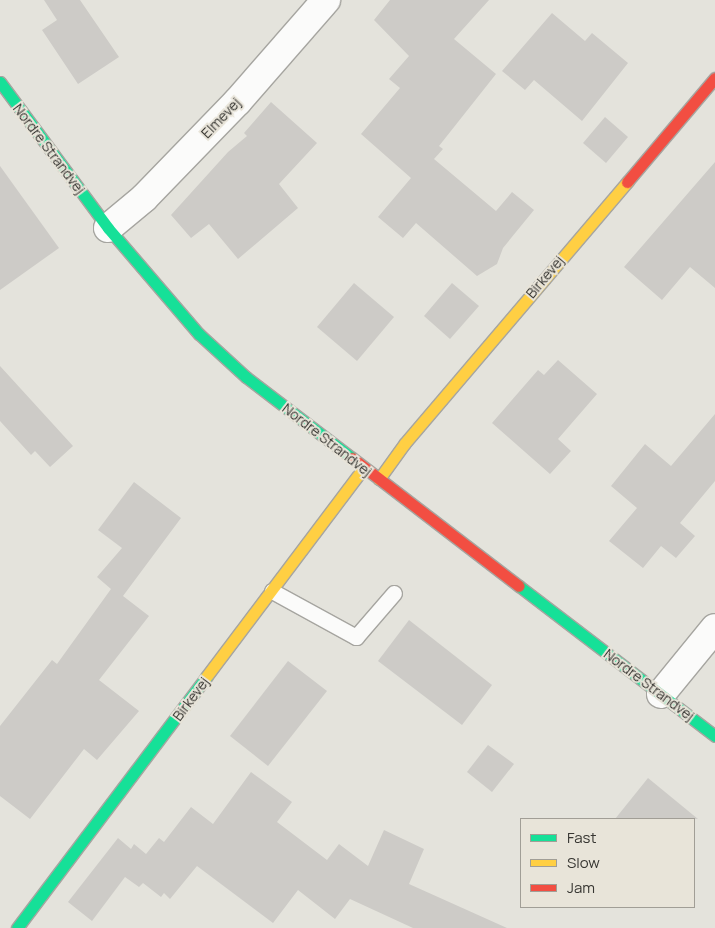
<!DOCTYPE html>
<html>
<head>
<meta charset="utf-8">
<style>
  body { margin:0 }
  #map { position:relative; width:715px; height:928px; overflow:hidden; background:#e4e3dc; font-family:Manrope,sans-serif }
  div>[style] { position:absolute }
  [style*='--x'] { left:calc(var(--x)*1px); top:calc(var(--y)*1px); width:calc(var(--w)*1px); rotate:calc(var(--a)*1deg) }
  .building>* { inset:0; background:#cdcbc7 }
  .roads { filter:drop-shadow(1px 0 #a6a5a0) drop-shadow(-1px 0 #a6a5a0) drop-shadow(0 1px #a6a5a0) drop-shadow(0 -1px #a6a5a0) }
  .lane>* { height:15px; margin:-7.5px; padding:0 7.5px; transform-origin:7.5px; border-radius:7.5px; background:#fbfbfa }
  .street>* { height:28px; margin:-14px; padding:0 14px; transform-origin:14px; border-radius:14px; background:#fbfbfa }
  .fast>* { height:11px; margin:-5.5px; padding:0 5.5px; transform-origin:5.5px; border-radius:5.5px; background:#16e098 }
  .slow>* { height:11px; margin:-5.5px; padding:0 5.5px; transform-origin:5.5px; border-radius:5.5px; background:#ffcf43 }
  .jam>* { height:11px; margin:-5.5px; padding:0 5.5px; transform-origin:5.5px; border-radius:5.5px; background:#f24e42 }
  span { translate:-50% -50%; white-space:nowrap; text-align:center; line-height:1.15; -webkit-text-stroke:4px #e8e4d9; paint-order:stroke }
  .street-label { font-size:14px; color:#373632 }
  .legend { position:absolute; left:520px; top:818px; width:175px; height:90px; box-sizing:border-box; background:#e8e4d9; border:1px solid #a19e96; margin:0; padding:6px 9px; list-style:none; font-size:15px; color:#373632 }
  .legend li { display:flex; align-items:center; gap:10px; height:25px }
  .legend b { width:25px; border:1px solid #a19e96 }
</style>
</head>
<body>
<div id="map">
  <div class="building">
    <i style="clip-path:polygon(44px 0,80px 0,119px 57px,78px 84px,42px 30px,57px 20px)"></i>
    <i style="clip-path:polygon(390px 0,489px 0,454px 39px,496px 74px,439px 146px,443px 149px,434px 159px,496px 211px,512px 192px,534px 210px,503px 248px,497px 264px,477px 276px,416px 223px,403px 238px,378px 217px,411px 178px,361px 134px,400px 88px,389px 79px,409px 56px,374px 20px)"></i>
    <i style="clip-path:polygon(552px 13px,585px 41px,592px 33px,628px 63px,582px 121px,534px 80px,525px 90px,502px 71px)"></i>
    <i style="clip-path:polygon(271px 102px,317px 143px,279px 184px,298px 208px,238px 259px,209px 224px,191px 238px,171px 215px,228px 152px,247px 136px,244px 133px)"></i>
    <i style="clip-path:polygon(605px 117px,628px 137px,606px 163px,583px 143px)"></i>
    <i style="clip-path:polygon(715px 162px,715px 288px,690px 267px,662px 300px,624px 267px)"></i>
    <i style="clip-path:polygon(0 166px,59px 248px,0 290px)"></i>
    <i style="clip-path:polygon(354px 283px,394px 317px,357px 361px,317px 327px)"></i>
    <i style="clip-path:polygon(452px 283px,479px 306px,450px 339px,424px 316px)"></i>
    <i style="clip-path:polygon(558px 360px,597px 394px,558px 439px,571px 451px,550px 474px,492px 423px,538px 370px,544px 375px)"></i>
    <i style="clip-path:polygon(0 366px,73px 446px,50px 467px,35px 451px,31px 455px,0 421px)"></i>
    <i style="clip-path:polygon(715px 414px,715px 481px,680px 523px,695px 536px,676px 558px,661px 546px,643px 568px,609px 541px,637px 508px,611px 486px,645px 444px,671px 466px)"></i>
    <i style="clip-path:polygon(134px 482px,181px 518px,123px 596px,149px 616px,99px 680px,139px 711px,97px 760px,84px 749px,30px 819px,0 796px,0 726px,52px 660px,57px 664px,111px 589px,97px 577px,122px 548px,98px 530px)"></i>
    <i style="clip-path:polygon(409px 620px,492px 685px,462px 725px,378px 661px)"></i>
    <i style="clip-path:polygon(288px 661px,327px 691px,268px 766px,230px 736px)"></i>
    <i style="clip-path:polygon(488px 745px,514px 764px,492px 792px,467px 772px)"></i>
    <i style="clip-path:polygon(251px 772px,292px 802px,277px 822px,327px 860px,339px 844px,368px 866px,384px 830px,424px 849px,409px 884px,507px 928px,413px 928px,350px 899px,335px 919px,298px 890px,273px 923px,197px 866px,170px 899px,164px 893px,161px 897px,143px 883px,139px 887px,125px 877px,92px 921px,68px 902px,118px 838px,131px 849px,134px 844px,146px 854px,159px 838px,164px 842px,191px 807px,213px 824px)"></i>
    <i style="clip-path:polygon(648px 778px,698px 819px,615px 819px)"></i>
  </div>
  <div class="roads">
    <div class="lane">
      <i style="--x:272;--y:591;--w:96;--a:28.7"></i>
      <i style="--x:356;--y:637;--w:58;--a:-49.2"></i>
    </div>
    <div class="street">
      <i style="--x:108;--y:228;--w:47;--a:-39.8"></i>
      <i style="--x:144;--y:198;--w:135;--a:-45.9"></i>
      <i style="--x:238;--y:101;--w:134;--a:-48.9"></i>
      <i style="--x:661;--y:694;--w:85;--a:-50.7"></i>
    </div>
    <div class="fast">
      <i style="--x:0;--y:82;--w:182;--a:53.5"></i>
      <i style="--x:108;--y:228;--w:140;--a:49.4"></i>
      <i style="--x:199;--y:334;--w:64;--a:42.5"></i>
      <i style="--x:246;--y:377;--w:133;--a:37.4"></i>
      <i style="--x:519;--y:586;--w:247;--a:37.4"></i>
      <i style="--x:17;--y:928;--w:314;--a:-53"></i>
    </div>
    <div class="slow">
      <i style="--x:379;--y:479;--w:44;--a:-54.2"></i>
      <i style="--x:405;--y:443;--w:343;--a:-49.6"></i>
      <i style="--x:206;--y:677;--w:261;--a:-53"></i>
    </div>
    <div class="jam">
      <i style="--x:627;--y:182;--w:136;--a:-49.8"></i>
      <i style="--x:352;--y:458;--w:210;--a:37.5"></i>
    </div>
  </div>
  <div class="street-label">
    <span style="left:221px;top:118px;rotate:-46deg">Elmevej</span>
    <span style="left:49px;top:149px;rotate:53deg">Nordre Strandvej</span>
    <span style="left:545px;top:277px;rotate:-50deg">Birkevej</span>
    <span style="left:327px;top:440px;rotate:38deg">Nordre Strandvej</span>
    <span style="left:649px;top:685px;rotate:37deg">Nordre Strandvej</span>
    <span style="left:191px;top:699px;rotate:-53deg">Birkevej</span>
  </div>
  <ul class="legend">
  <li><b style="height:6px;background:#16e098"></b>Fast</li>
  <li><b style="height:6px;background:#ffcf43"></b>Slow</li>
  <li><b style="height:6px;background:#f24e42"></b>Jam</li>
  </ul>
</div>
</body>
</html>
